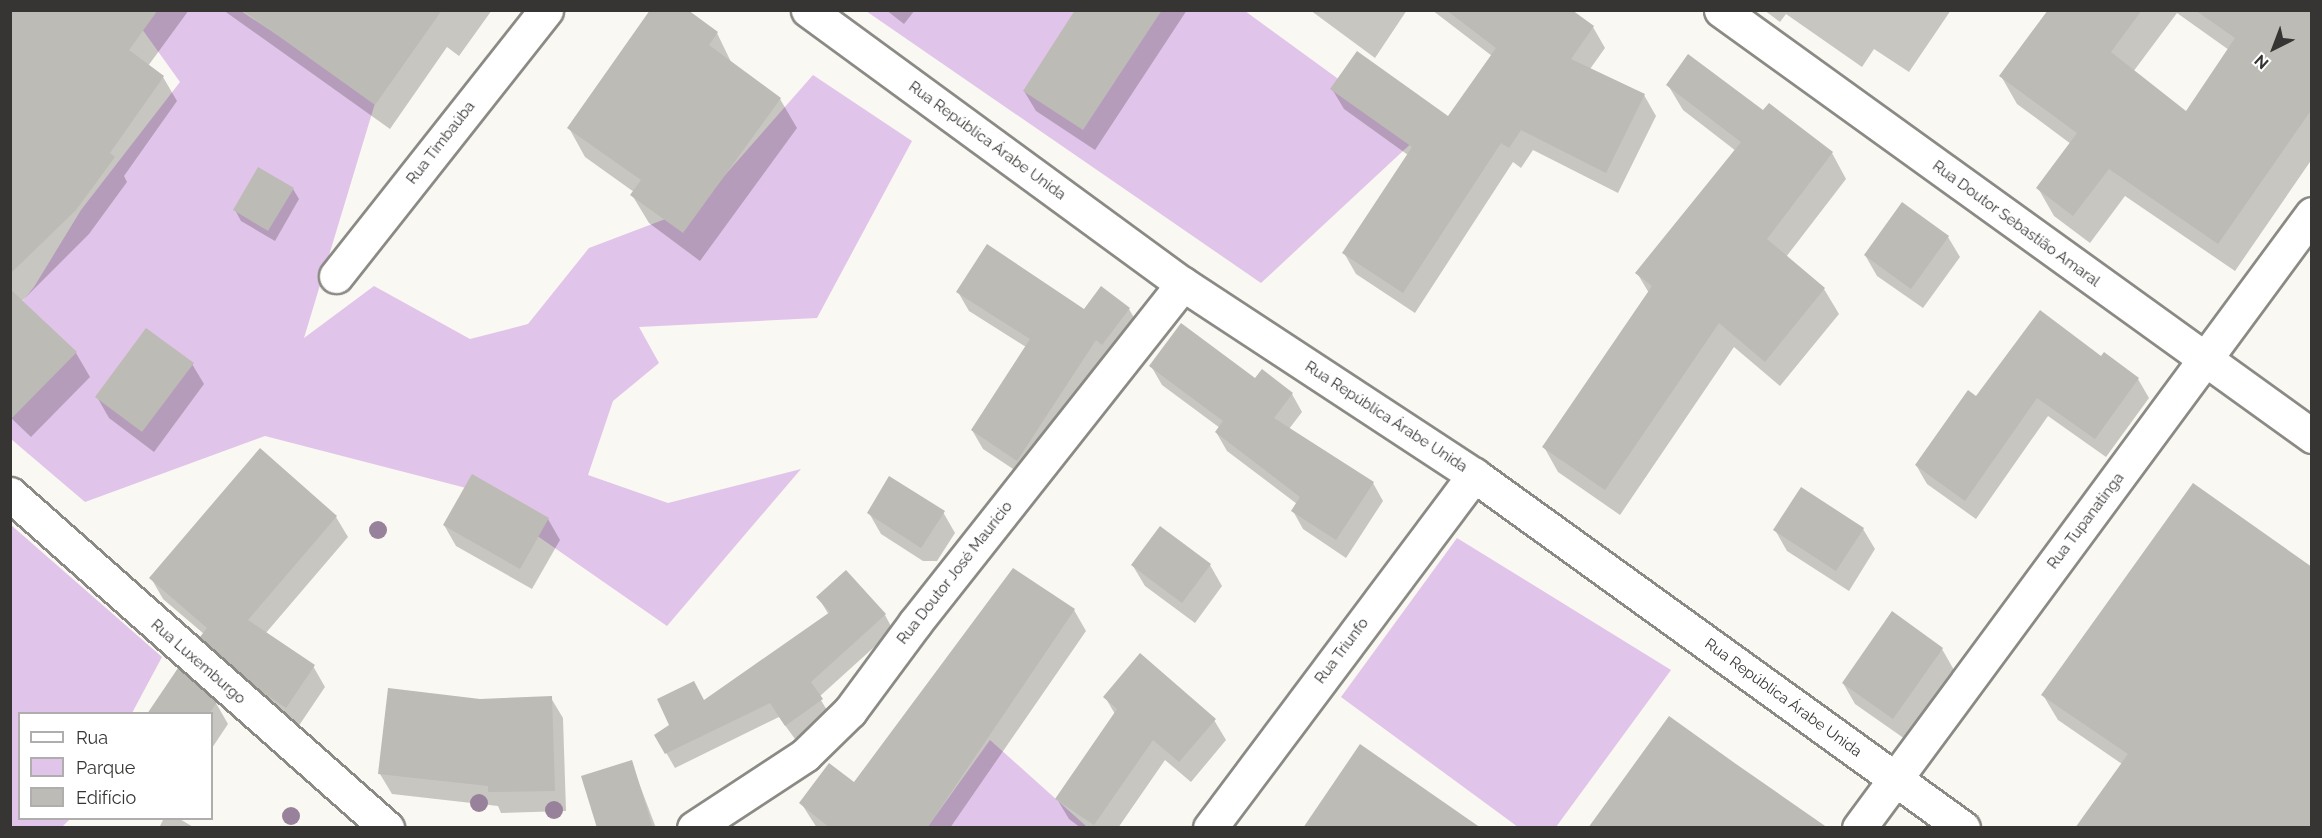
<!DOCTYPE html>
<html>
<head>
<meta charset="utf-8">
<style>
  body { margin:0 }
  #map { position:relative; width:2322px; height:838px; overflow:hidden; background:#f9f8f2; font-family:Raleway,sans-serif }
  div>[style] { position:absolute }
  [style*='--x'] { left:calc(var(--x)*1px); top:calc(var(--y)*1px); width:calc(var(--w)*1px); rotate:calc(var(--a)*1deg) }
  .green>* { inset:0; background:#e1c4e9 }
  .shadow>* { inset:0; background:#0003 }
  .building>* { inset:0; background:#bcbbb5 }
  .roads { filter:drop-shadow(2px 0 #8c8a85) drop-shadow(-2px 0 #8c8a85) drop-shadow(0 2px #8c8a85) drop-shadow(0 -2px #8c8a85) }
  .minor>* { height:33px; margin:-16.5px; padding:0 16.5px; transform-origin:16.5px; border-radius:16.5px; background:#fff }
  .tertiary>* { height:33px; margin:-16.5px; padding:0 16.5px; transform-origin:16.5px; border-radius:16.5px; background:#fff }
  .trees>* { width:18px; height:18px; margin:-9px; border-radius:50%; background:#98829b }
  span { translate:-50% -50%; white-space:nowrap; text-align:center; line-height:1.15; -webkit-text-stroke:4.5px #fff; paint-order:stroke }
  .street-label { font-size:15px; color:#363533 }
  .frame { position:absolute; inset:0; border:12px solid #363533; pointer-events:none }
  .legend { position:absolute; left:18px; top:712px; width:195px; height:108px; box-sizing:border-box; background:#fff; border:2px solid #afaead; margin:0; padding:8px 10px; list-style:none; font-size:18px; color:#363533 }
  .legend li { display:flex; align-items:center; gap:12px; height:30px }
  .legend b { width:30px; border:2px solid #afaead }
  .north { position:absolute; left:2244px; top:18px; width:60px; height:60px; -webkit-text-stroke:4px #fff; paint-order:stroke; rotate:222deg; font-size:16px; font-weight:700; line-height:24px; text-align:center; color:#363533 }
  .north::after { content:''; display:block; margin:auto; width:21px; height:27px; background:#363533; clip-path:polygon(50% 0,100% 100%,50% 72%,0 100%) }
</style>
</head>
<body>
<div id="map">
  <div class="green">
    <i style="clip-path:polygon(156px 11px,241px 11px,376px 100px,304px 338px,374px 286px,470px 339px,528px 324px,589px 248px,697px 207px,813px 75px,912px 141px,817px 318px,639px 327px,659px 363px,613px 401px,588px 475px,668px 503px,801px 469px,667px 626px,470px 489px,265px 436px,85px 502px,11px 439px,11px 315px,34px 287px,81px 210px,180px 82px,142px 29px)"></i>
    <i style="clip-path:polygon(866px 11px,1245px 11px,1418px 137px,1261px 283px)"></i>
    <i style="clip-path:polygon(11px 525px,162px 657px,132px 713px,20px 714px,20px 818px,70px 819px,62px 827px,11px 827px)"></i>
    <i style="clip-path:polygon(1457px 538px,1671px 670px,1556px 827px,1518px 827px,1341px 697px)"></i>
    <i style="clip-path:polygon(990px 740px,1087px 827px,927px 828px)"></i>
  </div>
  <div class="shadow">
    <i style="clip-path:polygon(10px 10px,189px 10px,148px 66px,163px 77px,177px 101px,124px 176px,127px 182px,89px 234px,22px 301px,76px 353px,90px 377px,31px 437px,10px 417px)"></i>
    <i style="clip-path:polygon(223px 10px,492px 10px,459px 56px,447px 47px,390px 129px)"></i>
    <i style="clip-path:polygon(886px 10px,915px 10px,904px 24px)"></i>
    <i style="clip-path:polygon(1077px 10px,1187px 10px,1095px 150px,1036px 111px,1024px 91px)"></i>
    <i style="clip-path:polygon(1310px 10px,1407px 10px,1375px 58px)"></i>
    <i style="clip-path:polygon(1432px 10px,1570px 10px,1593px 27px,1605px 48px,1590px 69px,1644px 95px,1656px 116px,1618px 193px,1533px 150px,1521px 168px,1513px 162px,1415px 313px,1356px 274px,1344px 253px,1408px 155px,1344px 109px,1332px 89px,1449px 118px,1492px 56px)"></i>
    <i style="clip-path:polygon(1764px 10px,1951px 10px,1909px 72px,1874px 49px,1862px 67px,1786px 14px,1780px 22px)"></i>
    <i style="clip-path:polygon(evenodd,2050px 10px,2312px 10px,2312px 159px,2235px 271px,2125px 196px,2090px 243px,2054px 216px,2038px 188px,2071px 144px,2017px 104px,2001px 76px,2050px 10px,2177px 13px,2229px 50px,2186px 113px,2133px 72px,2177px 13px)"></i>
    <i style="clip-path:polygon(717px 33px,732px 64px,780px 99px,797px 128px,700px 261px,649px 223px,632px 195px,634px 192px,585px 157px,569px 128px)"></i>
    <i style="clip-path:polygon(1668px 85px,1764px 113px,1769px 105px,1832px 153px,1846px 179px,1786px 257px,1824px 289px,1839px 314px,1780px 386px,1734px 347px,1620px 515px,1558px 472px,1544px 447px,1649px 293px,1637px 273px,1736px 151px,1683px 110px)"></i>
    <i style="clip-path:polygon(293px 189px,299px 199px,275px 241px,241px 221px,235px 210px)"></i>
    <i style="clip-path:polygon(1948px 237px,1960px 257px,1923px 308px,1877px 276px,1865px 255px)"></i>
    <i style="clip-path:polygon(1101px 288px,1129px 309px,1140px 328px,1028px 479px,983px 449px,972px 430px,1026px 347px,969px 311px,958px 292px,1084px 311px)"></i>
    <i style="clip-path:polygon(2102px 358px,2138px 379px,2149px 398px,2106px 457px,2048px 416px,1976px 519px,1927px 484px,1916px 465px,1977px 398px)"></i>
    <i style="clip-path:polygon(192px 364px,204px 384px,154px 452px,109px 418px,97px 397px)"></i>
    <i style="clip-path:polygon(1151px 366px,1255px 380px,1292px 394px,1302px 412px,1289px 429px,1373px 483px,1383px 501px,1346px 558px,1303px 529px,1293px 511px,1297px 504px,1227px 451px,1216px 432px,1220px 428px,1162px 385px)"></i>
    <i style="clip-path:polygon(943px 512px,955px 533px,937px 561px,923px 561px,881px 534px,869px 513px)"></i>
    <i style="clip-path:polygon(336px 517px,348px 537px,265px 634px,313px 666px,325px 687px,298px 727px,214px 658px,202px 637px,204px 634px,163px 599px,151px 578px)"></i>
    <i style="clip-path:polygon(548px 519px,560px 540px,532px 589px,456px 546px,444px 525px)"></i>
    <i style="clip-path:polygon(1863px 529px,1875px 549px,1849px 591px,1787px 551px,1775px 530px)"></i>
    <i style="clip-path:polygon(1210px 565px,1222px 586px,1195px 623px,1145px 586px,1133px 566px)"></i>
    <i style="clip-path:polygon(2312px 569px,2122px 764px,2058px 720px,2043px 695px)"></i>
    <i style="clip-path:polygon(1013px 570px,1074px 610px,1086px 631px,950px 828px,817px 828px,801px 803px,854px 784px)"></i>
    <i style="clip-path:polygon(818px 597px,885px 615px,893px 630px,819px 697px,830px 715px,795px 739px,779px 717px,675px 768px,656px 735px,829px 615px)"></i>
    <i style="clip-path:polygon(1942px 649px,1954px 670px,1905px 739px,1855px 704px,1843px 683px)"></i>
    <i style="clip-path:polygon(1105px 697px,1214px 720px,1226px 740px,1191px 782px,1165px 760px,1118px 828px,1081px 828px,1069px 819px,1057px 799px,1115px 714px)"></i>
    <i style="clip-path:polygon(551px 698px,563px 718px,566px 811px,501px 813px,498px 806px,392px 794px,380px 774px,480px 700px)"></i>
    <i style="clip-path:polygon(216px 703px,228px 724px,212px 748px,212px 714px,148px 714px)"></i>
    <i style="clip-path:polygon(631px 762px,656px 828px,599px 828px)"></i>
    <i style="clip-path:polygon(164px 818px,178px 818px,195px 828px,159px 828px)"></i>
  </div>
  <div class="building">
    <i style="clip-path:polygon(10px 10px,158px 10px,129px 50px,164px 76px,110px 153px,115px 157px,76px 210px,10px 274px)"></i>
    <i style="clip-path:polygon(242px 10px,442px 10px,375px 105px)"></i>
    <i style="clip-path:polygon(650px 10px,688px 10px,718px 32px,709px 45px,781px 98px,683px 233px,630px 195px,641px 180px,567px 128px)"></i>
    <i style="clip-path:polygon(1075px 10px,1162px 10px,1083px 130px,1023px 91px)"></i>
    <i style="clip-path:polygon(1446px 10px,1572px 10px,1594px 26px,1571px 59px,1645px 94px,1606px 173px,1521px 130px,1509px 148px,1501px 143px,1403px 293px,1342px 253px,1412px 147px,1330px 89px,1357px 51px,1448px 116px,1496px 48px)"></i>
    <i style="clip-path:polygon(2048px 10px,2142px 10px,2111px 52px,2186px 111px,2235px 38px,2195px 10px,2312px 10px,2312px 109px,2218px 244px,2109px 169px,2073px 216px,2036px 188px,2077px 133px,1999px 76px)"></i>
    <i style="clip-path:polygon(1688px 54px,1763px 110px,1769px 103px,1833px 152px,1767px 239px,1825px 288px,1765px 362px,1719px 323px,1605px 490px,1542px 447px,1652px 286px,1635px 273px,1741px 142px,1666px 85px)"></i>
    <i style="clip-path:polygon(258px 167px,294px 188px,268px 231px,233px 210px)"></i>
    <i style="clip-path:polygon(1902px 202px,1949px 236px,1911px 289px,1864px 255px)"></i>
    <i style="clip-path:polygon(987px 244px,1084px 309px,1101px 286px,1130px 308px,1102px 345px,1096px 340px,1017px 461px,971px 430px,1030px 339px,956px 292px)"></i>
    <i style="clip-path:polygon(10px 289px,77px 352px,10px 420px)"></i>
    <i style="clip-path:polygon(2040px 310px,2101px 356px,2104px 352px,2139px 378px,2095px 439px,2037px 398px,1965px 501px,1915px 465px,1968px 390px,1976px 396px)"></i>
    <i style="clip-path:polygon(1181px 323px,1255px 378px,1262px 369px,1293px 393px,1274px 418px,1374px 482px,1336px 540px,1291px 511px,1300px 497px,1215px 432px,1223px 421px,1149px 366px)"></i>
    <i style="clip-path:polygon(146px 328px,194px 363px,142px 432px,95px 397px)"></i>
    <i style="clip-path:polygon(260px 448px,337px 516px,248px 620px,315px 665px,286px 708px,259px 690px,200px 637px,207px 628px,149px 578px)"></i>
    <i style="clip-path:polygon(472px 474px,549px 518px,520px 569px,443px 525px)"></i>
    <i style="clip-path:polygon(889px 476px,945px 511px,921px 548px,867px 513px)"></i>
    <i style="clip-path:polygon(2193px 483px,2312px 567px,2312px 828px,2075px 828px,2128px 754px,2041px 695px)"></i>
    <i style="clip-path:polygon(1801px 487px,1864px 528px,1836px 571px,1773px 530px)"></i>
    <i style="clip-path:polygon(1160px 526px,1211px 564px,1182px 603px,1131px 565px)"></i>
    <i style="clip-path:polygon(1013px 568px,1075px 609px,927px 828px,830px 828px,799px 803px,829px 763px,854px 782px)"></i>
    <i style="clip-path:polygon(846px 570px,886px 614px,811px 682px,823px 699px,785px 726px,770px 703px,665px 754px,654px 735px,669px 725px,657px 699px,694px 681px,704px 700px,830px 612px,816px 597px)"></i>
    <i style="clip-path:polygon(1892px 611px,1943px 648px,1893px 719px,1842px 683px)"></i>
    <i style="clip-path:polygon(1140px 653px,1216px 719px,1179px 762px,1153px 740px,1094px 825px,1055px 799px,1117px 709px,1103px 697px)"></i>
    <i style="clip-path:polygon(178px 668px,217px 702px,209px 714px,147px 714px)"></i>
    <i style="clip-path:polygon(388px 688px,480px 699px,552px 696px,555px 791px,488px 792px,488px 786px,378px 774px)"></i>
    <i style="clip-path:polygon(1669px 716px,1736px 764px,1828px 828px,1588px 828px)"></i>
    <i style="clip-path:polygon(1360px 744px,1481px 828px,1303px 828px)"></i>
    <i style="clip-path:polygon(632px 760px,653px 828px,597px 828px,581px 776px)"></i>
  </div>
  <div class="roads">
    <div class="minor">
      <i style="--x:808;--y:10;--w:464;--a:36.2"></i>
      <i style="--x:1183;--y:284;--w:348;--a:33.3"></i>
      <i style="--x:1474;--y:475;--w:603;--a:35.82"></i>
      <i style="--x:336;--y:276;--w:339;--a:-51.7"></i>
      <i style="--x:10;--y:494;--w:504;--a:41.54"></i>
      <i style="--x:694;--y:828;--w:133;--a:-33.3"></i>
      <i style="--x:805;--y:755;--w:63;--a:-44.4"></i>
      <i style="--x:850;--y:711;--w:109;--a:-53.5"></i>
      <i style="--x:915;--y:623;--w:432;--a:-51.7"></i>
      <i style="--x:1210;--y:828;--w:441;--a:-53.2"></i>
      <i style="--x:1859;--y:828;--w:763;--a:-53.58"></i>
    </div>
    <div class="tertiary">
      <i style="--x:1721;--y:10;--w:729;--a:35.78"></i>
    </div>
  </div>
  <div class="trees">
    <i style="left:378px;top:530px"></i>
    <i style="left:479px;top:803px"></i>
    <i style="left:554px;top:810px"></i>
    <i style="left:291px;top:816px"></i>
  </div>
  <div class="street-label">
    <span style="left:987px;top:141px;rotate:36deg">Rua República Árabe Unida</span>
    <span style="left:441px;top:143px;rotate:-52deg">Rua Timbaúba</span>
    <span style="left:2016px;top:224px;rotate:36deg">Rua Doutor Sebastião Amaral</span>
    <span style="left:1386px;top:417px;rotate:33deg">Rua República Árabe Unida</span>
    <span style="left:2086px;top:521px;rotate:-53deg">Rua Tupanatinga</span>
    <span style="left:955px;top:573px;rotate:-52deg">Rua Doutor José Maurício</span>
    <span style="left:1342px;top:651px;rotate:-53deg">Rua Triunfo</span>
    <span style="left:198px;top:662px;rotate:41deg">Rua Luxemburgo</span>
    <span style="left:1783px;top:698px;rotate:36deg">Rua República Árabe Unida</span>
  </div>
  <div class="frame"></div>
  <ul class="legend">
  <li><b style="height:8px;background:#fff"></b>Rua</li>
  <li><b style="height:16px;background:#e1c4e9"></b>Parque</li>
  <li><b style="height:16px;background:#bcbbb5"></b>Edifício</li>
  </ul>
  <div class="north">N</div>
</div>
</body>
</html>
